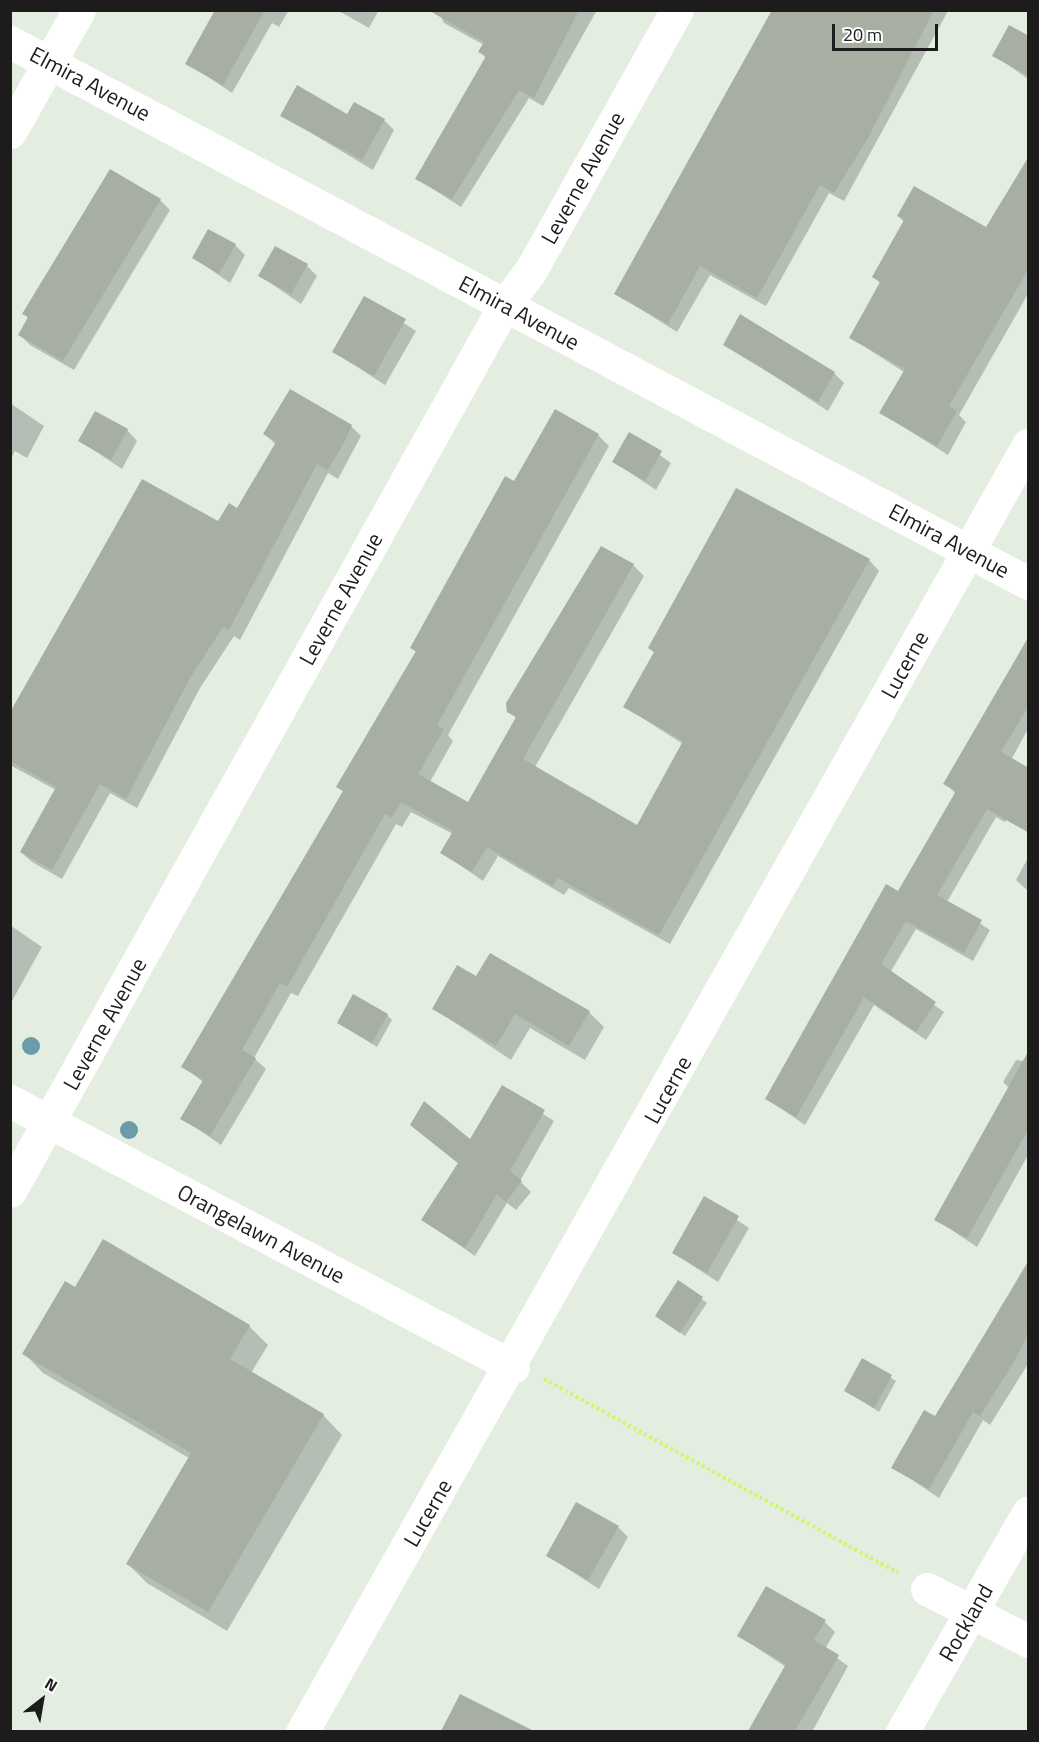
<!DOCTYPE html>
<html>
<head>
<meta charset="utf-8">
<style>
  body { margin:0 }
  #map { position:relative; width:1039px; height:1742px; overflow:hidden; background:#e3eee1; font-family:"Titillium Web",sans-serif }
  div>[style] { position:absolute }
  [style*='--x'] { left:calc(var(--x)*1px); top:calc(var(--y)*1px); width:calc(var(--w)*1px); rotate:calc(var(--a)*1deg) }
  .shadow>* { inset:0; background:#0003 }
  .building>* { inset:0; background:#a6afa1 }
  .path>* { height:4px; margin-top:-2px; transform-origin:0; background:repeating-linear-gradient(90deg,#c9fb65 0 3px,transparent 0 6px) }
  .minor>* { height:33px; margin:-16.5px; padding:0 16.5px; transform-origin:16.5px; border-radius:16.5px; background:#fff }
  .trees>* { width:18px; height:18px; margin:-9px; border-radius:50%; background:#6c9ba9 }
  span { translate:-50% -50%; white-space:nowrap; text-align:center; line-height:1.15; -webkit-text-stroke:5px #fff; paint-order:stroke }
  .street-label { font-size:22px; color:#1c1c1c }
  .frame { position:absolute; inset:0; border:12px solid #1c1c1c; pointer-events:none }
  .north { position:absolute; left:12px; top:1670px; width:60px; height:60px; -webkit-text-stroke:4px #fff; paint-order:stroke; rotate:31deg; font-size:16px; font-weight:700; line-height:24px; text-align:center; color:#1c1c1c }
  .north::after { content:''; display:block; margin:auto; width:21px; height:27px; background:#1c1c1c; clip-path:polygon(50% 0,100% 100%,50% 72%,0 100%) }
  .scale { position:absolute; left:832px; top:24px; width:106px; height:27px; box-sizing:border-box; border:3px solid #1c1c1c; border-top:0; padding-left:8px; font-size:18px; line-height:21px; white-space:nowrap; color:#1c1c1c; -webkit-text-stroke:4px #fff; paint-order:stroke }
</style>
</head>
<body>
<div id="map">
  <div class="shadow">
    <i style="clip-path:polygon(217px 10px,289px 10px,279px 27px,272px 23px,232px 93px,187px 63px)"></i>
    <i style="clip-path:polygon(337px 10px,379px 10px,369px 28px)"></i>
    <i style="clip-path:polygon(437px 10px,597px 10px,543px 106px,529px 98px,461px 207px,417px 179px,486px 58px,480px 52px,484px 45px,444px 23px)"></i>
    <i style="clip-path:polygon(776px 10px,948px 11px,844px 201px,829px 193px,766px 306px,710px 275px,677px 332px,616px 294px)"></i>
    <i style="clip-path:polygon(1028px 38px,1028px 79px,994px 55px)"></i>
    <i style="clip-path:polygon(281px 115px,384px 120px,394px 130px,373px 170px)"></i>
    <i style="clip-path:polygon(1028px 161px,1028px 294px,959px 415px,966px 422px,948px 455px,881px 413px,904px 372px,851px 338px,881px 284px,874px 277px,904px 222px,899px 216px,987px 229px)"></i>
    <i style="clip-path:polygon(160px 200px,170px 210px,74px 370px,30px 345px,20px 335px,29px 319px,24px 314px)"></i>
    <i style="clip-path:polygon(235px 245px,245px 255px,230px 283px,194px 258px)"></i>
    <i style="clip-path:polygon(307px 266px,317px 276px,301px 304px,260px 276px)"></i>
    <i style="clip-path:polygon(365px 298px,416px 331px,385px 385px,334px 352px)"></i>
    <i style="clip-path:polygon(725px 344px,834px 373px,844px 383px,828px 411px)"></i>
    <i style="clip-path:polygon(10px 403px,44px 426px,27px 458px,15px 451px,10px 460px)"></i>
    <i style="clip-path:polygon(351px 426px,361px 436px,338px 479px,328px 473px,240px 640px,234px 636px,200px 688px,137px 808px,110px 793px,62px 879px,32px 862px,21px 852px,56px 790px,10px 765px,10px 712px,142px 481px,219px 523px,238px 510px,276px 445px,265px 434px)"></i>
    <i style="clip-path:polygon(127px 430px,137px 441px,122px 469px,80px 441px)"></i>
    <i style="clip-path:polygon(630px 434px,671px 463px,656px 490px,614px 462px)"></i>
    <i style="clip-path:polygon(598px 435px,609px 446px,448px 735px,453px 741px,430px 782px,469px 804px,517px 719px,508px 711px,633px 565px,644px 576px,535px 767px,638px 827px,683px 744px,625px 707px,655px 653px,649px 648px,869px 560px,879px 571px,670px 944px,569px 888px,564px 895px,498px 856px,483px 881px,442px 853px,453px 834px,411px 812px,402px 827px,396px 824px,298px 996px,291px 993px,254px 1058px,266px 1069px,221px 1145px,182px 1118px,203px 1082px,183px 1066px,344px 792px,338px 786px,417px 653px,412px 648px,515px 483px)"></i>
    <i style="clip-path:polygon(1028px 654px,1028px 729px,1011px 760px,1028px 781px,1005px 822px,996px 817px,947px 902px,990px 930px,973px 961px,916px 929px,890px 973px,944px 1012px,926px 1040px,874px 1005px,805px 1125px,767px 1099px,899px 893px,956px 794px,945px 783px)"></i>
    <i style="clip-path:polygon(1028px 858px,1028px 891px,1016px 880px)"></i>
    <i style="clip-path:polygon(10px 925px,42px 947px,12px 1001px,10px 1000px)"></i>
    <i style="clip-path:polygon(476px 978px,589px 1012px,604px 1027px,585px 1060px,530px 1028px,511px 1060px,433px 1008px)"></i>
    <i style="clip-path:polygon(387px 1015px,392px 1020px,377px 1047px,338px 1023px)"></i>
    <i style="clip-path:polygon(1016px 1060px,1028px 1062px,1028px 1155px,977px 1247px,935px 1219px,1009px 1088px,1003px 1082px)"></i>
    <i style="clip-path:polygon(502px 1087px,554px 1121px,520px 1181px,531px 1192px,516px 1210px,507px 1203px,475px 1256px,423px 1220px,459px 1164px,422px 1134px,471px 1141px)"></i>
    <i style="clip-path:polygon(704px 1198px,749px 1228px,718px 1282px,673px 1253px)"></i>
    <i style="clip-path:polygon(1028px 1261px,1028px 1364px,990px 1425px,983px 1420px,939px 1498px,893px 1467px,935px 1418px)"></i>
    <i style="clip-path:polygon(679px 1282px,707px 1303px,685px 1336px,657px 1316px)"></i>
    <i style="clip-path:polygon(76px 1289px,249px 1326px,268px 1345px,251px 1373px,323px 1415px,342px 1435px,227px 1631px,147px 1583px,128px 1564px,189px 1458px,43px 1373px,24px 1353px)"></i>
    <i style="clip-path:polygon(862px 1360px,896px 1381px,879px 1412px,845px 1390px)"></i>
    <i style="clip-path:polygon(618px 1527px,628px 1537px,599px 1589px,548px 1556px)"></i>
    <i style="clip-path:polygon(825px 1622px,835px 1632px,825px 1649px,848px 1666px,812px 1732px,750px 1732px,786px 1667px,739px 1636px)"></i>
    <i style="clip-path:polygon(461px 1696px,510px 1721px,520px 1731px,446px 1732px)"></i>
  </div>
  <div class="building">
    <i style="clip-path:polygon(215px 10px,265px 10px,223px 85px,185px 64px)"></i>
    <i style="clip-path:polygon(428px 10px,579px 10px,534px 98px,519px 90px,452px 199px,415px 179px,486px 56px,478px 52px,484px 42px)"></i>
    <i style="clip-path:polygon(772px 10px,934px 10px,868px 138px,834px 193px,820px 185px,757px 298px,700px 266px,668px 324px,614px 294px)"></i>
    <i style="clip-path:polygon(1009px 25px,1029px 36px,1029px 76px,992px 56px)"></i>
    <i style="clip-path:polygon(297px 85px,347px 114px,354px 102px,385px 119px,362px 160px,280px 116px)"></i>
    <i style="clip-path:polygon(1029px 156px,1029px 268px,949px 406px,957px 411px,937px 446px,879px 413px,905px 369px,849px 338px,880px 282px,872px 277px,904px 220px,897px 216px,914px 186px,986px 227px)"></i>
    <i style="clip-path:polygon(110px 169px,161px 199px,63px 361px,18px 335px,28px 317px,22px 314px)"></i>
    <i style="clip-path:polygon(208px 229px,236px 244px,219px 274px,192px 258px)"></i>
    <i style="clip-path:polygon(275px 246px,308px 264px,291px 294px,258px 276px)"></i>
    <i style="clip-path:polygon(364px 296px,406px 319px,374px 376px,332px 352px)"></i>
    <i style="clip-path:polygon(740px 314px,835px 372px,818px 402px,723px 345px)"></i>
    <i style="clip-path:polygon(290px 389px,352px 425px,346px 439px,328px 470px,317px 464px,229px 630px,223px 627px,190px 678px,126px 799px,100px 784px,52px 870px,20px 852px,56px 787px,10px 761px,10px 713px,142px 479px,218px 521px,229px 503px,237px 508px,276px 442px,263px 434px)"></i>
    <i style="clip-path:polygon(555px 409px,599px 434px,437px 725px,444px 729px,418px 774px,468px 802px,516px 717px,507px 712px,506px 703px,601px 546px,634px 564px,523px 759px,637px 825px,683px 741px,623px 707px,654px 652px,648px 648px,736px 488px,870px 559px,659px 935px,558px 878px,553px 886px,487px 847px,472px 872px,440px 853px,453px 831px,401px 802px,392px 818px,385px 814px,287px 987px,280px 983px,242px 1050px,256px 1058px,210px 1136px,180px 1119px,203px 1080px,181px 1067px,343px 791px,336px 787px,416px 651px,410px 648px,505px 476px,514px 481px)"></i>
    <i style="clip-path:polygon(95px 411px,128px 429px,111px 460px,78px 441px)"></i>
    <i style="clip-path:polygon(629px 432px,662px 451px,645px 481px,612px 462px)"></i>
    <i style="clip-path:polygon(1029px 636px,1029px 705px,1001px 752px,1029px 768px,1029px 833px,987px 809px,937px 895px,982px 920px,964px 953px,906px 921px,881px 964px,936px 1002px,916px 1032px,864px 997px,796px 1117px,765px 1099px,886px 884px,898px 891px,956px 791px,943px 784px)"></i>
    <i style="clip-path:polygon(490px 953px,590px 1011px,569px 1046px,515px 1014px,496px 1046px,432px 1009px,457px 965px,476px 976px)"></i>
    <i style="clip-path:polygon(353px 994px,388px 1014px,372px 1043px,337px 1023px)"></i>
    <i style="clip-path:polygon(1029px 1050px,1029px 1128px,967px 1238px,934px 1220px)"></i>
    <i style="clip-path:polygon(502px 1085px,545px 1110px,510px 1171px,522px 1181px,506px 1202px,497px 1194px,465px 1248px,421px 1220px,458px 1163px,410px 1125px,424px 1101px,470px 1139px)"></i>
    <i style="clip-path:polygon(704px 1196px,739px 1216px,707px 1273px,672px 1253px)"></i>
    <i style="clip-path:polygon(103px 1239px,250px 1325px,230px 1359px,324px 1414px,208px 1612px,126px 1564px,191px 1453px,22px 1354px,65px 1281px,75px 1287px)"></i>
    <i style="clip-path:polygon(1029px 1261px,1029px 1331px,1015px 1360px,980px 1416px,973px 1412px,929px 1489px,891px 1468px,924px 1410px,935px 1416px)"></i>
    <i style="clip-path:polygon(678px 1280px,703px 1297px,680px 1333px,655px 1316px)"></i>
    <i style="clip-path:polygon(862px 1358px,892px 1375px,874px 1408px,844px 1391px)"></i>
    <i style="clip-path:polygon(576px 1502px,619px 1526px,588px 1580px,546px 1556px)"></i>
    <i style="clip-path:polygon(766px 1586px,826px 1620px,814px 1640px,839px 1655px,795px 1731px,748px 1731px,786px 1664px,737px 1636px)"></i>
    <i style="clip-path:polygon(460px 1694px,534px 1731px,441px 1731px)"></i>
  </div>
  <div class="path">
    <i style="--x:544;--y:1379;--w:404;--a:28.7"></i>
  </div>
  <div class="minor">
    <i style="--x:10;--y:42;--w:1153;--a:27.99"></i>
    <i style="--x:10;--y:132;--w:140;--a:-60.5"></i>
    <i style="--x:10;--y:1101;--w:569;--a:27.87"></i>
    <i style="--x:10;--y:1191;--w:1014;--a:-60.83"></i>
    <i style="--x:504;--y:306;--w:45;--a:-53.1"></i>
    <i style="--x:531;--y:270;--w:298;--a:-60.7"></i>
    <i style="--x:927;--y:1589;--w:114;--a:27.2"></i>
    <i style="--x:302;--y:1732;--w:1478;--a:-60.57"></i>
    <i style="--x:902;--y:1732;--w:253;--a:-60.1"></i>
  </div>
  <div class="trees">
    <i style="left:31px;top:1046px"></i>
    <i style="left:129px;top:1130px"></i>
  </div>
  <div class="street-label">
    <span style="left:90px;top:84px;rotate:28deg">Elmira Avenue</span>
    <span style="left:583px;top:178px;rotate:-61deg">Leverne Avenue</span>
    <span style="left:519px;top:313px;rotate:28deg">Elmira Avenue</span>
    <span style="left:949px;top:541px;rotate:28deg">Elmira Avenue</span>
    <span style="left:341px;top:599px;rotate:-61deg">Leverne Avenue</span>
    <span style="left:905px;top:665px;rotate:-61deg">Lucerne</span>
    <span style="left:105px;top:1024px;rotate:-61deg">Leverne Avenue</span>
    <span style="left:668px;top:1090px;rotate:-61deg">Lucerne</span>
    <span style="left:261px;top:1234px;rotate:28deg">Orangelawn Avenue</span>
    <span style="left:428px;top:1513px;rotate:-60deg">Lucerne</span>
    <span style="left:966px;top:1623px;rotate:-60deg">Rockland</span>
  </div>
  <div class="frame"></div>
  <div class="north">N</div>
  <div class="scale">20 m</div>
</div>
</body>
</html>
